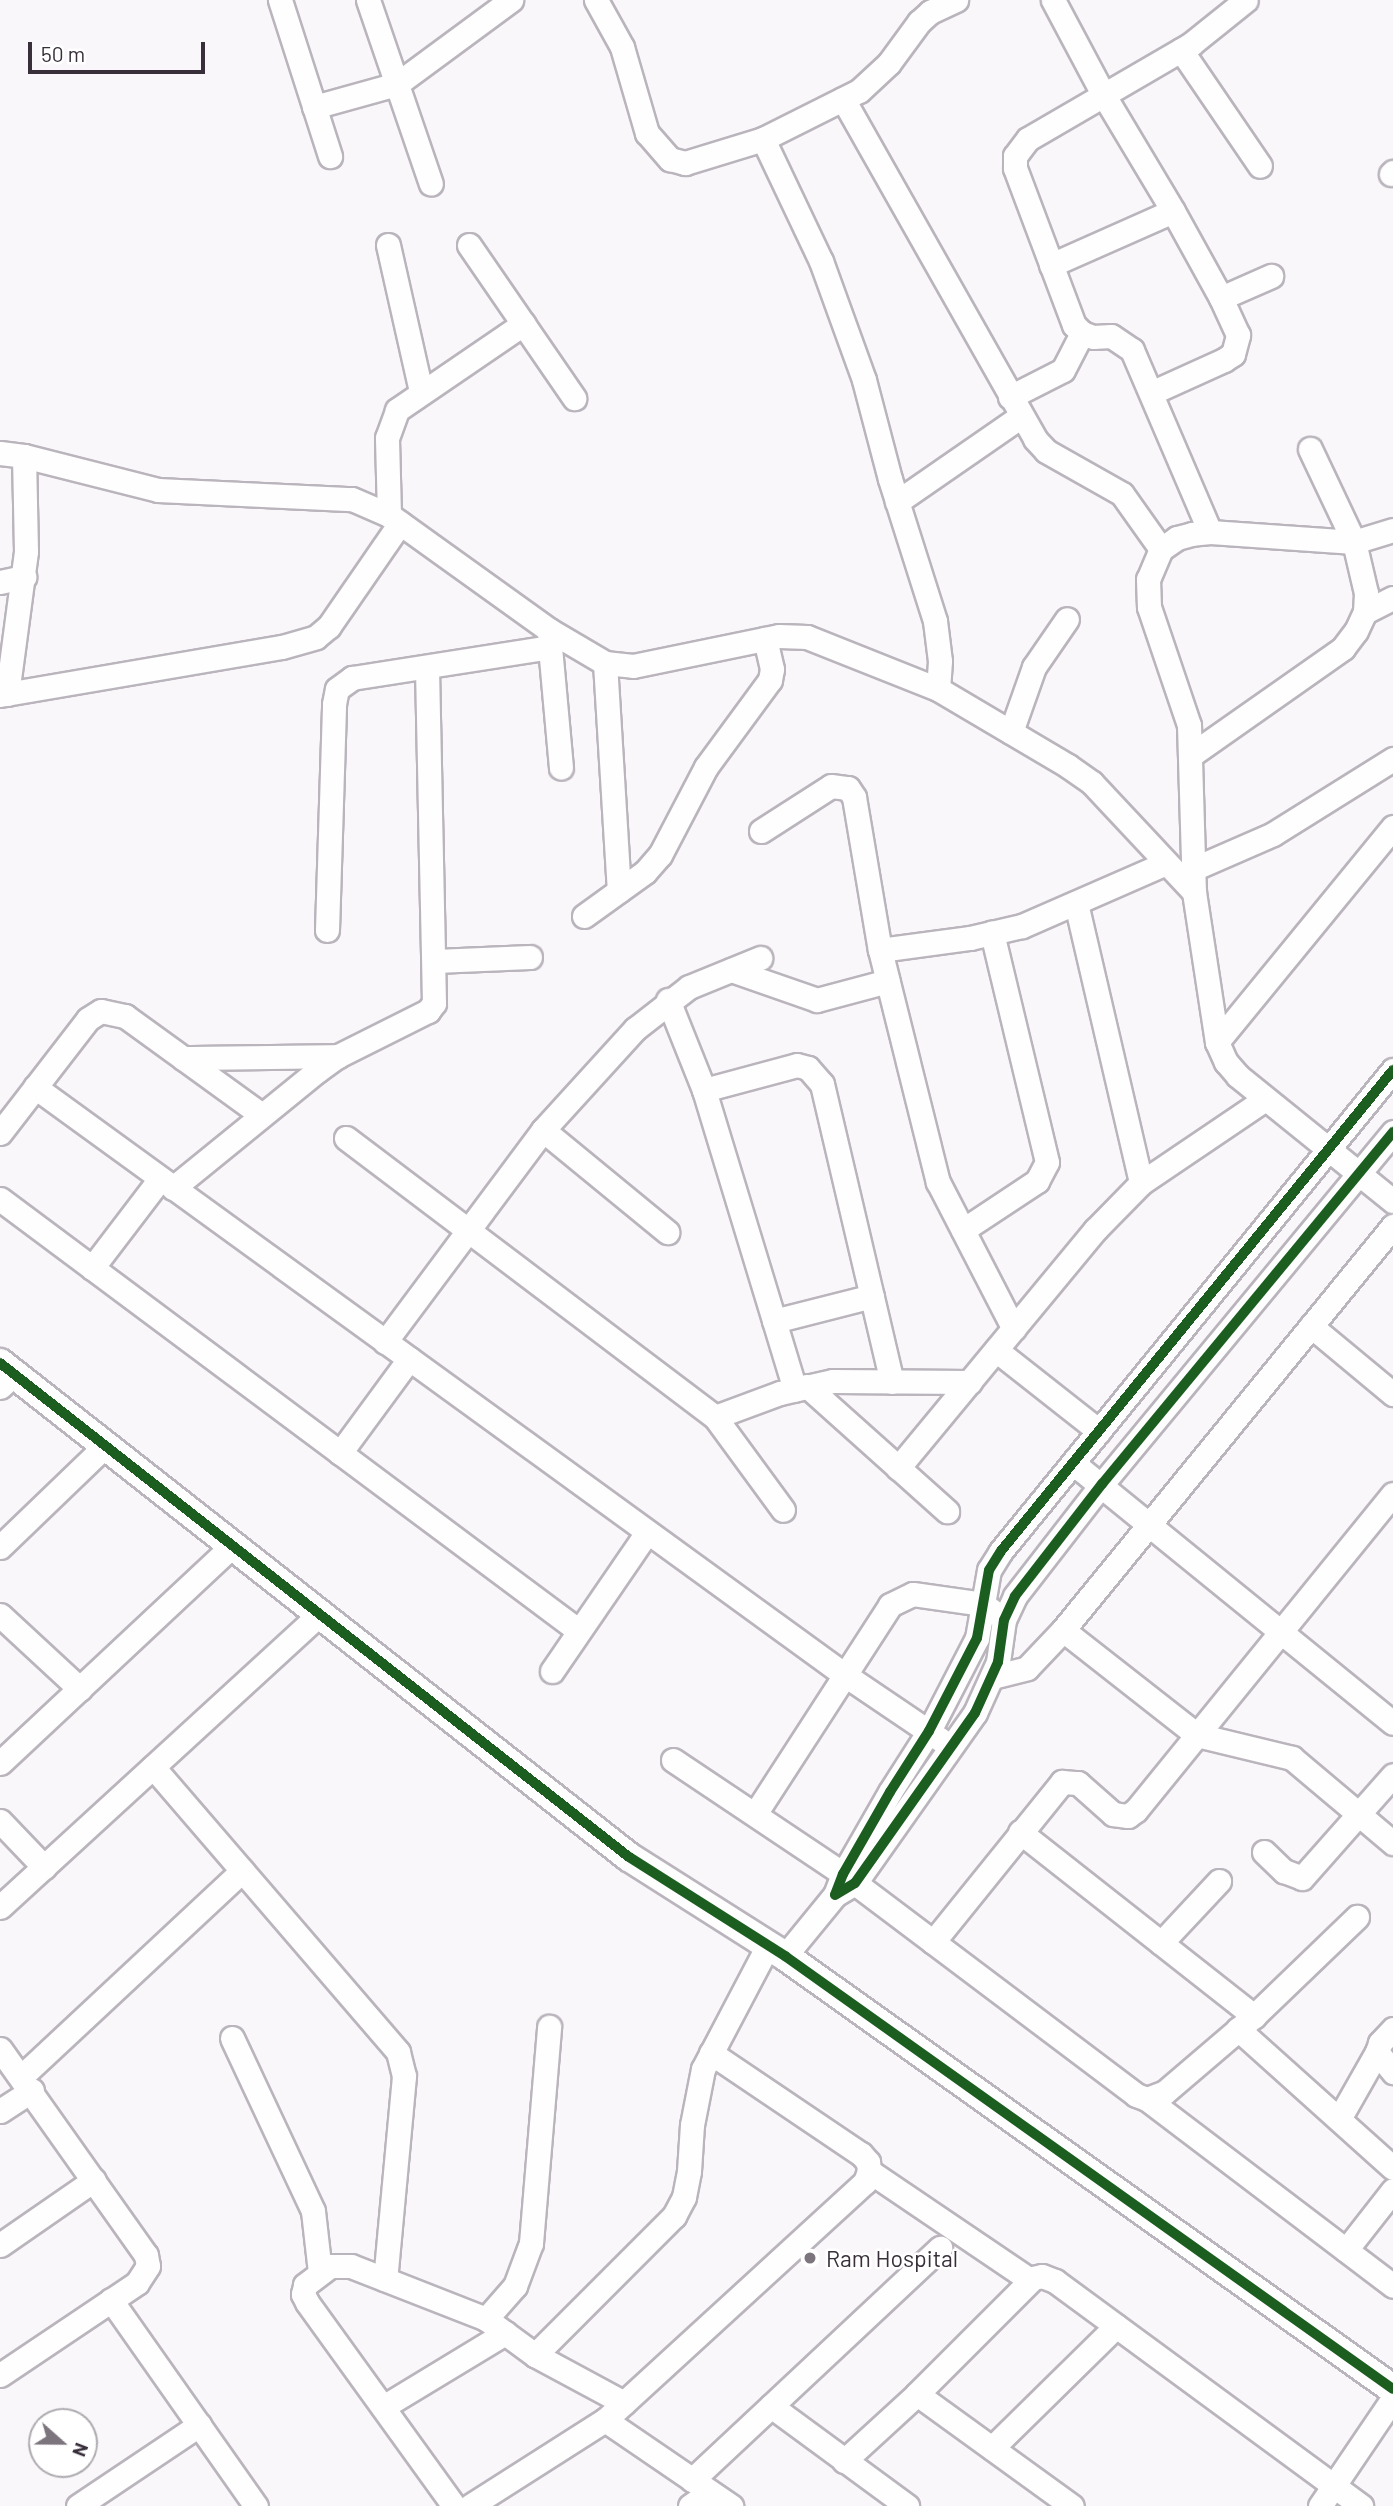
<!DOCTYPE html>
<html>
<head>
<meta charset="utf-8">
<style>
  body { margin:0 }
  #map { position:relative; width:1393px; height:2506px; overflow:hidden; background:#faf7fb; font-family:Barlow,sans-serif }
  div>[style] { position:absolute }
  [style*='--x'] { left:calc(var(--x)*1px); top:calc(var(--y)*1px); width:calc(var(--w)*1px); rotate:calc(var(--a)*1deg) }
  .roads { filter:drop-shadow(2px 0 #bab4bc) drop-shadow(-2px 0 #bab4bc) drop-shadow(0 2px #bab4bc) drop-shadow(0 -2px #bab4bc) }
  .minor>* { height:23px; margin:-11.5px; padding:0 11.5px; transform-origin:11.5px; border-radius:11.5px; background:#fefefe }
  .tertiary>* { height:28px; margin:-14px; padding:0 14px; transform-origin:14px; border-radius:14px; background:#fefefe }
  .cycleway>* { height:10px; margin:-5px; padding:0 5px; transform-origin:5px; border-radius:5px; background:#1b5e20 }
  .dots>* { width:19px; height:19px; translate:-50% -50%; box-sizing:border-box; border:4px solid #fff; border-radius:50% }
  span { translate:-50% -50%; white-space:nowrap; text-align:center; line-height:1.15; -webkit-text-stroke:5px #fff; paint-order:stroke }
  .poi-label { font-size:23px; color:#382f3b }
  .left { translate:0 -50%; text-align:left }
  .north { position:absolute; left:28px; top:2408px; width:70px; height:70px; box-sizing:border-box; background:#fff; border:2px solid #afacb1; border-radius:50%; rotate:111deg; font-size:19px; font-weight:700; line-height:28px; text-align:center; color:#382f3b }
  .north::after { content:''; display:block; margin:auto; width:24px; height:32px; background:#7c757e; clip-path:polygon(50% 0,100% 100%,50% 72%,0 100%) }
  .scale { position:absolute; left:28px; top:42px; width:177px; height:32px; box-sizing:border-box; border:4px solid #382f3b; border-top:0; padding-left:9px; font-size:21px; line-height:24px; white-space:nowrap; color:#382f3b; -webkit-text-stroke:5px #fff; paint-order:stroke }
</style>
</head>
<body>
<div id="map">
  <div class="roads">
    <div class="minor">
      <i style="--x:280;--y:0;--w:164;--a:72.2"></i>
      <i style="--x:368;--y:0;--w:194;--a:71.1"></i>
      <i style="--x:596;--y:0;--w:54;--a:61"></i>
      <i style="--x:622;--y:47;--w:90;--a:73.8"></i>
      <i style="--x:647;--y:133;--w:35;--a:49"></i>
      <i style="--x:670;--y:159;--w:16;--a:15"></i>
      <i style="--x:685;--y:163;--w:82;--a:-17.1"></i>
      <i style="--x:763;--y:139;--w:135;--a:64.6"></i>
      <i style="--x:821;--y:261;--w:127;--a:70.1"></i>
      <i style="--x:864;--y:380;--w:102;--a:75.3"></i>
      <i style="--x:890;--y:479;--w:149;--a:72.4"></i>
      <i style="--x:935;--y:621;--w:40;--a:82.9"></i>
      <i style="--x:940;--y:661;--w:28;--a:94"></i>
      <i style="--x:1053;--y:0;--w:106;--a:62"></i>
      <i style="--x:1103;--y:94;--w:136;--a:59.1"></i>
      <i style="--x:1181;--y:50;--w:140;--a:55.7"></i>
      <i style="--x:843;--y:99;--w:390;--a:60.5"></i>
      <i style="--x:1035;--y:439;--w:16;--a:47"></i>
      <i style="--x:1046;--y:451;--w:87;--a:29.5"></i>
      <i style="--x:1122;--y:494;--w:67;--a:54.7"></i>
      <i style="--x:314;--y:107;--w:86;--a:-15.5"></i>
      <i style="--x:397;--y:84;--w:142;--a:-36.4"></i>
      <i style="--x:763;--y:139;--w:107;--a:-26.6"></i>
      <i style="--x:859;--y:91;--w:41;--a:-43"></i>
      <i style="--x:889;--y:63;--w:51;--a:-53.8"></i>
      <i style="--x:919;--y:22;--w:15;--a:-42"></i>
      <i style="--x:930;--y:12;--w:29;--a:-25"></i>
      <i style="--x:1391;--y:174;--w:3;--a:-45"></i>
      <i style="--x:388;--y:245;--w:150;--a:77.3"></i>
      <i style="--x:469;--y:245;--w:186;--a:55.5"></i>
      <i style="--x:1051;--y:265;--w:133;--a:-23.9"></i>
      <i style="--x:1173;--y:211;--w:99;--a:61.1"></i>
      <i style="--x:1151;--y:393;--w:80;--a:-24.3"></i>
      <i style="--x:1224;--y:360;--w:11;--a:-34"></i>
      <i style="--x:1233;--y:354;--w:20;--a:-75"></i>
      <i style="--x:1238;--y:335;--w:41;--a:-114.7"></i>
      <i style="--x:1221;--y:298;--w:55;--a:-23.7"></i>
      <i style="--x:1010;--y:397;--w:59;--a:-27"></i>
      <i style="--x:1063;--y:370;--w:42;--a:-62.8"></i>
      <i style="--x:0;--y:453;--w:24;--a:7"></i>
      <i style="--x:24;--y:456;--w:138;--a:14.2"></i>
      <i style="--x:158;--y:490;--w:194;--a:2.7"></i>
      <i style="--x:352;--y:499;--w:40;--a:23.4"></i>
      <i style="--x:389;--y:515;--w:197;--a:35.7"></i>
      <i style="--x:549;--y:630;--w:65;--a:30.5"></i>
      <i style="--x:605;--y:663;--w:28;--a:6"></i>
      <i style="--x:633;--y:666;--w:149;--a:-11.6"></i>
      <i style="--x:779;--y:636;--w:28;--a:2"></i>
      <i style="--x:807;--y:637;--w:141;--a:21.7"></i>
      <i style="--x:938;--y:689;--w:151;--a:30.6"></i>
      <i style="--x:1068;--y:766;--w:29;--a:35"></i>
      <i style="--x:1092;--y:783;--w:149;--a:46.9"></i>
      <i style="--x:897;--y:502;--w:151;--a:-34.7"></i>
      <i style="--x:389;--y:515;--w:77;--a:-91.5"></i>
      <i style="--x:387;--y:438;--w:30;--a:-70"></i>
      <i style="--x:397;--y:410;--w:153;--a:-34.3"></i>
      <i style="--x:1393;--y:530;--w:41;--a:162.9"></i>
      <i style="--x:1354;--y:542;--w:144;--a:-176"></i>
      <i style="--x:1210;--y:532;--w:18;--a:174"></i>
      <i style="--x:1192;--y:534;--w:16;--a:165"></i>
      <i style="--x:1177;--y:538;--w:19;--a:145"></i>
      <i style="--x:1161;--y:549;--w:33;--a:113"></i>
      <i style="--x:1148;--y:579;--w:28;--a:88"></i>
      <i style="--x:1149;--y:607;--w:125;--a:71.3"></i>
      <i style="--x:1189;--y:725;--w:167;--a:88.3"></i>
      <i style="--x:1194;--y:892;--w:152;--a:81.3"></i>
      <i style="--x:1217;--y:1042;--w:22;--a:66"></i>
      <i style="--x:1226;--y:1062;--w:18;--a:49"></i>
      <i style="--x:1238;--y:1076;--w:199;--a:38.9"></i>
      <i style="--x:1210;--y:532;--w:198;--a:-113.2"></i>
      <i style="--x:1132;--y:350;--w:25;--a:-146"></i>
      <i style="--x:1111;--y:336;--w:18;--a:177"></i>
      <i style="--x:1093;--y:337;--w:12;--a:-160"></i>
      <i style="--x:1082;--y:333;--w:11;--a:-135"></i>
      <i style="--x:1074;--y:325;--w:168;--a:-110.6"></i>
      <i style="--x:1015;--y:168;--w:12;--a:-90"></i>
      <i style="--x:1015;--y:156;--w:21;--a:-53"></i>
      <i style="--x:1028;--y:139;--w:189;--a:-30.2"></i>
      <i style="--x:1191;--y:44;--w:70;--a:-38.7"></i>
      <i style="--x:0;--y:582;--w:25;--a:-12"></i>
      <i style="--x:1365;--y:612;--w:31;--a:-27"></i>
      <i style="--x:550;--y:647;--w:121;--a:84.8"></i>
      <i style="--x:605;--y:663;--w:228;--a:86.5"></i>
      <i style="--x:7;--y:694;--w:144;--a:-82.4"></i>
      <i style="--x:26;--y:551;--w:95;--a:-91.2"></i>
      <i style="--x:0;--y:695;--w:286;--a:-9.7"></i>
      <i style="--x:282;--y:647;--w:35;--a:-16"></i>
      <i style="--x:316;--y:637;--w:17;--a:-40"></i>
      <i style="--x:329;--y:626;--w:125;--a:-55.4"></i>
      <i style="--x:1011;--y:732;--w:69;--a:-70.5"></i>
      <i style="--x:1034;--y:667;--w:58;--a:-55.5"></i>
      <i style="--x:1191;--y:755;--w:186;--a:-35.1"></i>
      <i style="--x:1343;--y:648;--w:21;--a:-53"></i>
      <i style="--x:1356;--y:631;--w:21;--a:-65"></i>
      <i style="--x:1365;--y:612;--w:19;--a:-87"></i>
      <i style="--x:1366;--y:593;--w:52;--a:-103.2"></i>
      <i style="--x:1354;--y:542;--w:103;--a:-115.3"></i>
      <i style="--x:761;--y:831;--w:83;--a:-32.7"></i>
      <i style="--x:831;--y:786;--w:17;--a:7"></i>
      <i style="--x:848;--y:788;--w:11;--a:56"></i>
      <i style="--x:854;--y:797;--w:155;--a:80.4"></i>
      <i style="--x:880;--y:950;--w:91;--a:-7.6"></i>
      <i style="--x:970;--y:938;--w:53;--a:-13"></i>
      <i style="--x:1022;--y:926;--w:157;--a:-23.6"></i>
      <i style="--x:1193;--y:869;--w:87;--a:-23.6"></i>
      <i style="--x:1273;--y:834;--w:142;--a:-32"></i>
      <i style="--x:1076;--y:903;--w:287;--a:76.9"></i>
      <i style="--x:584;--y:916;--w:75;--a:-35.8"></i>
      <i style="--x:645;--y:872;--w:23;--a:-49"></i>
      <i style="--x:660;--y:855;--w:99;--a:-62.4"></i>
      <i style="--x:706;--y:767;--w:108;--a:-53.7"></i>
      <i style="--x:770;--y:680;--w:11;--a:-80"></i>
      <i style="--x:772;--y:669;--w:31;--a:-103"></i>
      <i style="--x:327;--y:930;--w:226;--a:-88.2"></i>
      <i style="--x:334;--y:704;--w:15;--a:-79"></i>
      <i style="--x:337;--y:689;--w:19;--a:-36"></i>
      <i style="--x:352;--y:678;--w:200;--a:-8.9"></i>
      <i style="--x:550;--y:647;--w:17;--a:-93"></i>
      <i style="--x:880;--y:950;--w:239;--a:76"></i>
      <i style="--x:938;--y:1182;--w:165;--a:62.7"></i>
      <i style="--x:435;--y:961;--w:95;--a:-2.4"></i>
      <i style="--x:731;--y:970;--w:91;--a:19.2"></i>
      <i style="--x:817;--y:1000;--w:73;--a:-15"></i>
      <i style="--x:668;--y:1000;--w:97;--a:68.2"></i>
      <i style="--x:704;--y:1090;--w:313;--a:73.1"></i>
      <i style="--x:1217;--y:1042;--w:278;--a:-50.7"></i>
      <i style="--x:183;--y:1058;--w:155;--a:-0.7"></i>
      <i style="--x:1393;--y:1070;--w:621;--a:129.18"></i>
      <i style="--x:1001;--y:1551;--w:22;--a:122"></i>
      <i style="--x:989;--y:1570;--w:69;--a:100"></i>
      <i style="--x:977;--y:1638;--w:105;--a:117.3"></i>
      <i style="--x:929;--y:1731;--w:72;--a:122.6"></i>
      <i style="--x:890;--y:1792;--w:95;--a:119.8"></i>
      <i style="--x:843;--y:1874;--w:22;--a:111"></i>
      <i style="--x:835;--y:1895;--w:23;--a:-31"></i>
      <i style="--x:855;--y:1883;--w:208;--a:-54.8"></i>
      <i style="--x:975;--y:1713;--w:56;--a:-65.7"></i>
      <i style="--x:998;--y:1662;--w:42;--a:-81.9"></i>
      <i style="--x:1004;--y:1620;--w:26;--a:-65"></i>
      <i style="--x:1015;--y:1596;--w:142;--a:-52.2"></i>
      <i style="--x:1102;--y:1484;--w:457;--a:-50.4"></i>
      <i style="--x:35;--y:1087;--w:1001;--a:35.98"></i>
      <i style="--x:845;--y:1675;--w:116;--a:34.1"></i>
      <i style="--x:704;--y:1090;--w:96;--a:-15"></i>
      <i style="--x:797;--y:1065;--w:11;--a:15"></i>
      <i style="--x:808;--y:1068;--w:21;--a:49"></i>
      <i style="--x:822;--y:1084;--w:306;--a:76.8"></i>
      <i style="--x:543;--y:1130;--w:161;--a:39.4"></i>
      <i style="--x:0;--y:1133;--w:144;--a:-52.3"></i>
      <i style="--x:88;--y:1019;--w:15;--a:-32"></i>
      <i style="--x:101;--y:1011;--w:25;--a:12"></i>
      <i style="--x:125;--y:1016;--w:169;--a:35.9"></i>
      <i style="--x:346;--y:1138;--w:463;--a:37.1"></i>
      <i style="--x:715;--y:1417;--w:69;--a:-20.3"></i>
      <i style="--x:780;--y:1393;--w:54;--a:-12.8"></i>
      <i style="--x:833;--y:1381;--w:137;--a:0.4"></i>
      <i style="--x:173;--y:1188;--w:186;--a:-39.1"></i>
      <i style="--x:317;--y:1071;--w:26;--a:-36"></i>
      <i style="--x:338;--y:1056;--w:101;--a:-26.6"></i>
      <i style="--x:428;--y:1011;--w:10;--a:-53"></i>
      <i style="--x:434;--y:1003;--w:336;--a:-91.2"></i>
      <i style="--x:0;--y:1199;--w:722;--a:36.73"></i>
      <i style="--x:963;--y:1230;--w:89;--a:-33.5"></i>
      <i style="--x:1037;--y:1181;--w:21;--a:-62"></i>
      <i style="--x:1047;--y:1162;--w:236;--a:-103.5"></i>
      <i style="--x:92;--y:1268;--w:111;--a:-52.7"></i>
      <i style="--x:774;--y:1321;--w:101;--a:-14.3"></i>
      <i style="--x:1311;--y:1326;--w:107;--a:39.7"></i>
      <i style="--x:385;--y:1342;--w:264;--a:-53.3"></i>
      <i style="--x:543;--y:1130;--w:137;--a:-47.7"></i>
      <i style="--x:635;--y:1029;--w:68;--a:-37.9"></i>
      <i style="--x:689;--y:987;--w:77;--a:-22.2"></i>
      <i style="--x:996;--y:1350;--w:131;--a:38.2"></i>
      <i style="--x:807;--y:1386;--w:188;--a:41.8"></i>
      <i style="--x:0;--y:1387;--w:19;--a:-43"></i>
      <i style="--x:715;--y:1417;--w:115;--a:53.8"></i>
      <i style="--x:340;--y:1453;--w:117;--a:-53.7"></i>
      <i style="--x:1073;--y:1463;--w:412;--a:39.1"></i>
      <i style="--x:898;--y:1468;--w:309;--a:-50.4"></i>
      <i style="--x:1095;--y:1230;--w:66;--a:-45.6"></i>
      <i style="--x:1141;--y:1183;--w:150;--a:-34.1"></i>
      <i style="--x:0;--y:1547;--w:146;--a:-43.9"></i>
      <i style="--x:0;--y:1615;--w:109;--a:42.8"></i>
      <i style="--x:1063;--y:1630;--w:170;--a:38.1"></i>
      <i style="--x:1197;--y:1735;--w:98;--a:13.6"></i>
      <i style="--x:1292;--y:1758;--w:132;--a:40.1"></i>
      <i style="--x:552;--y:1671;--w:168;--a:-55.6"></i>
      <i style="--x:992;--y:1677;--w:36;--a:-14"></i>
      <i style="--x:1027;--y:1668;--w:52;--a:-46.5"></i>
      <i style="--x:1063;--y:1630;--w:522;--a:-50.76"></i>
      <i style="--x:673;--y:1760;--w:205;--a:33.8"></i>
      <i style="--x:843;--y:1874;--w:367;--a:37"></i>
      <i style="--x:1136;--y:2095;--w:12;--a:20"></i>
      <i style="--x:1147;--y:2099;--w:19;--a:-21"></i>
      <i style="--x:1165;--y:2092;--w:117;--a:-40.5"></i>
      <i style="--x:1254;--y:2016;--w:143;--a:-43.9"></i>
      <i style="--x:0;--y:1763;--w:319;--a:-43.1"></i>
      <i style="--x:153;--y:1767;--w:376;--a:49.3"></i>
      <i style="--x:398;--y:2052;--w:25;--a:76"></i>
      <i style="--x:404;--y:2076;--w:204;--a:95.3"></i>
      <i style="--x:755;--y:1814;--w:249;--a:-57.1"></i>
      <i style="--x:890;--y:1605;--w:25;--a:-26"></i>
      <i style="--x:913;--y:1594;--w:71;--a:8.1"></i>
      <i style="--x:983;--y:1604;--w:15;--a:37"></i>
      <i style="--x:0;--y:1821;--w:64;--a:46.3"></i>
      <i style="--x:1020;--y:1832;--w:298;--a:38.2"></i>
      <i style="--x:1264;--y:1852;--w:28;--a:44"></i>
      <i style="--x:1284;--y:1871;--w:19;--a:21"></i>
      <i style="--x:1302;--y:1878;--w:137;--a:-48.5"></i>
      <i style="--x:0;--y:1907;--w:435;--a:-42.5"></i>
      <i style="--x:933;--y:1942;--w:206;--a:-51.1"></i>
      <i style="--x:1062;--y:1782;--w:16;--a:4"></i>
      <i style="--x:1078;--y:1783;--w:47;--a:41.5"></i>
      <i style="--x:1113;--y:1814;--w:15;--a:8"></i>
      <i style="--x:1128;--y:1816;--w:10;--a:-37"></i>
      <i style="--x:1136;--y:1810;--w:407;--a:-50.9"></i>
      <i style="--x:1161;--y:1943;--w:85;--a:-46.9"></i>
      <i style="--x:785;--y:1956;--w:79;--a:-50.7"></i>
      <i style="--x:1238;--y:2029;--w:208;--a:41.9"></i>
      <i style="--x:1393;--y:2029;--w:19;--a:133"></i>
      <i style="--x:1380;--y:2043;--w:9;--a:108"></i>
      <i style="--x:1377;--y:2052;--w:26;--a:51"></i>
      <i style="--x:232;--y:2038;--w:191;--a:64.9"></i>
      <i style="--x:313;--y:2211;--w:61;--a:83.5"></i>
      <i style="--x:0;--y:2049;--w:252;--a:54.7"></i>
      <i style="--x:146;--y:2255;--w:11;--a:80"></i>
      <i style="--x:148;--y:2266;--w:20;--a:123"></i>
      <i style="--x:137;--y:2283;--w:165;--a:146.1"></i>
      <i style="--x:711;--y:2053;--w:181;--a:34"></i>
      <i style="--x:861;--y:2154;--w:11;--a:49"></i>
      <i style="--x:868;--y:2162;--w:9;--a:84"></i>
      <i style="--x:869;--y:2171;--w:12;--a:110"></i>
      <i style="--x:865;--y:2182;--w:352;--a:137.5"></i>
      <i style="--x:605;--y:2420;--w:153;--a:34.3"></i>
      <i style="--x:22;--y:2076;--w:301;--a:-43"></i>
      <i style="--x:1147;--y:2099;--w:309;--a:37.2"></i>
      <i style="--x:0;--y:2111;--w:38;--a:-33"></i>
      <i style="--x:1339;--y:2119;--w:77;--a:-60.4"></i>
      <i style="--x:869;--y:2171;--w:194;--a:34.1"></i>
      <i style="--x:0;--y:2245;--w:114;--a:-34.7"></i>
      <i style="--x:1346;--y:2250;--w:76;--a:-51.9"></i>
      <i style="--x:111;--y:2300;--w:252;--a:54.9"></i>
      <i style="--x:486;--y:2319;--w:44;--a:-48.7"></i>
      <i style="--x:515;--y:2286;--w:46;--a:-69.6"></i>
      <i style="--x:531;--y:2243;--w:217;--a:-85.2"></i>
      <i style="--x:535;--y:2355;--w:101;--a:28.3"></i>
      <i style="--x:917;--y:2394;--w:164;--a:-45"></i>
      <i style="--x:1033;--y:2278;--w:9;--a:-13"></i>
      <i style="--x:1042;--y:2276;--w:14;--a:21"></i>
      <i style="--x:1055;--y:2281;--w:380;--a:36.3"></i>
      <i style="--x:771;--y:2406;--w:169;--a:36.3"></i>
      <i style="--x:383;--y:2407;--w:143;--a:-31.2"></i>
      <i style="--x:992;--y:2448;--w:174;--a:-44.5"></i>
      <i style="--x:844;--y:2461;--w:99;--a:-42.5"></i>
      <i style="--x:917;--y:2394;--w:191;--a:35.9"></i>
      <i style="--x:692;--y:2480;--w:340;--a:-43.1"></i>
      <i style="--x:78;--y:2506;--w:146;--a:-33.8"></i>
      <i style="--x:454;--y:2506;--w:251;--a:-125.8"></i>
      <i style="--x:307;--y:2302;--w:9;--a:-117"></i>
      <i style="--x:303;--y:2294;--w:9;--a:-77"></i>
      <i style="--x:305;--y:2285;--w:31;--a:-37"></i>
      <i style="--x:330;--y:2266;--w:21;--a:0"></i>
      <i style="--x:351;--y:2266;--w:145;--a:21.4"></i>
      <i style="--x:486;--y:2319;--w:61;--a:36.3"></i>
      <i style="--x:535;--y:2355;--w:197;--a:-45"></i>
      <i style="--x:674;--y:2216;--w:21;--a:-62"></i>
      <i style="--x:684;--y:2197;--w:26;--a:-79"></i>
      <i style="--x:689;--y:2171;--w:46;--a:-86.3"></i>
      <i style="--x:692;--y:2125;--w:57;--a:-78.9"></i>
      <i style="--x:703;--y:2069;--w:140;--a:-62.3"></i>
      <i style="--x:470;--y:2506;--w:160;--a:-32.5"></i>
      <i style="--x:690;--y:2506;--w:24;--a:-35"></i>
      <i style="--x:1320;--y:2506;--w:130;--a:-55.9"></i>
    </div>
    <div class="tertiary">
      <i style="--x:0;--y:1363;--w:800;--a:38.15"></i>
      <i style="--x:629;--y:1857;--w:185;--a:32.4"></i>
      <i style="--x:785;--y:1956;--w:746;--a:35.46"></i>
    </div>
  </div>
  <div class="cycleway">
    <i style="--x:1393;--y:1070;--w:621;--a:129.18"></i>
    <i style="--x:1001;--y:1551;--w:22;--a:122"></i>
    <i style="--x:989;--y:1570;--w:69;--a:100"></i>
    <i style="--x:977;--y:1638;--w:105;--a:117.3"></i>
    <i style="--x:929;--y:1731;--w:72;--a:122.6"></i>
    <i style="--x:890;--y:1792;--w:95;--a:119.8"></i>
    <i style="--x:843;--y:1874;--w:22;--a:111"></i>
    <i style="--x:835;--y:1895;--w:23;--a:-31"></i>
    <i style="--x:855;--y:1883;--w:208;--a:-54.8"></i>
    <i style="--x:975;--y:1713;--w:56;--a:-65.7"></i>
    <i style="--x:998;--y:1662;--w:42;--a:-81.9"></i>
    <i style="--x:1004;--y:1620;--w:26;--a:-65"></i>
    <i style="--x:1015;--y:1596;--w:142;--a:-52.2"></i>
    <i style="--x:1102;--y:1484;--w:457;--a:-50.4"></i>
    <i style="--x:0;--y:1363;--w:800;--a:38.15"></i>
    <i style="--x:629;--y:1857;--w:185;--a:32.4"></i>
    <i style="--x:785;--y:1956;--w:746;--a:35.46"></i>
  </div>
  <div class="dots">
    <i style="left:810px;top:2258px;background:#7c757e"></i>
  </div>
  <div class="poi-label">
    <span class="left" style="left:826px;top:2258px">Ram Hospital</span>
  </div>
  <div class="north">N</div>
  <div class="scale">50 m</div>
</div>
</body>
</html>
